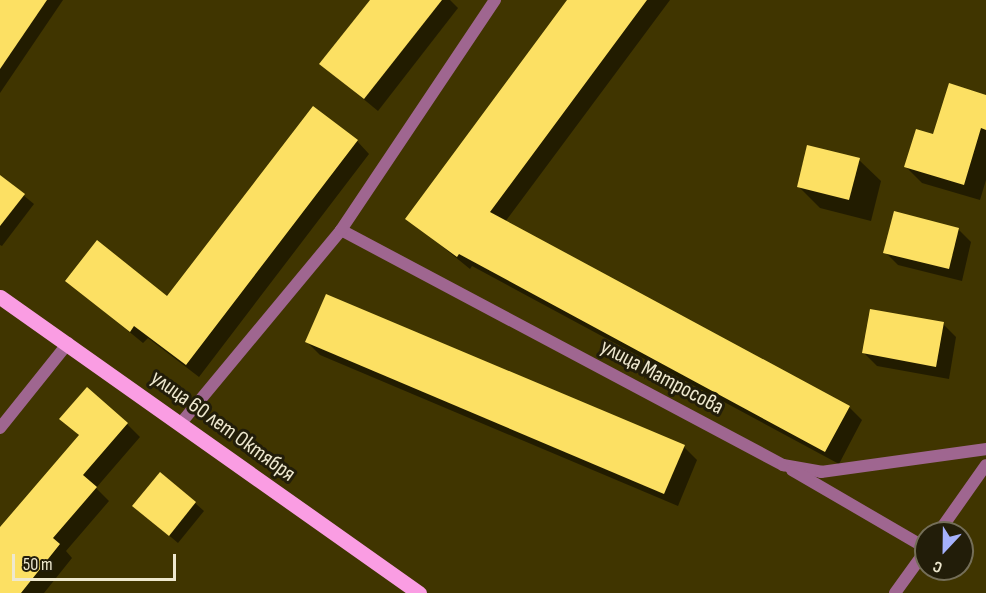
<!DOCTYPE html>
<html>
<head>
<meta charset="utf-8">
<style>
  body { margin:0 }
  #map { position:relative; width:986px; height:593px; overflow:hidden; background:#403500; font-family:"Sofia Sans Condensed",sans-serif }
  div>[style] { position:absolute }
  [style*='--x'] { left:calc(var(--x)*1px); top:calc(var(--y)*1px); width:calc(var(--w)*1px); rotate:calc(var(--a)*1deg) }
  .shadow>* { inset:0; background:#0007 }
  .building>* { inset:0; background:#fce063 }
  .street>* { height:12px; margin:-6px; padding:0 6px; transform-origin:6px; border-radius:6px; background:#9f6690 }
  .primary>* { height:15px; margin:-7.5px; padding:0 7.5px; transform-origin:7.5px; border-radius:7.5px; background:#fa9de3 }
  span { translate:-50% -50%; white-space:nowrap; text-align:center; line-height:1.15; -webkit-text-stroke:6px #221d09; paint-order:stroke }
  .street-label { font-size:22px; color:#eee8cf }
  .north { position:absolute; left:914px; top:521px; width:60px; height:60px; box-sizing:border-box; background:#221d09; border:2px solid #746e58; border-radius:50%; rotate:202deg; font-size:16px; font-weight:700; line-height:24px; text-align:center; color:#eee8cf }
  .north::after { content:''; display:block; margin:auto; width:21px; height:27px; background:#a5b1fc; clip-path:polygon(50% 0,100% 100%,50% 72%,0 100%) }
  .scale { position:absolute; left:12px; top:554px; width:164px; height:27px; box-sizing:border-box; border:3px solid #eee8cf; border-top:0; padding-left:8px; font-size:18px; line-height:21px; white-space:nowrap; color:#eee8cf; -webkit-text-stroke:4px #221d09; paint-order:stroke }
</style>
</head>
<body>
<div id="map">
  <div class="shadow">
    <i style="clip-path:polygon(2px 0,63px 0,0 93px,0 3px)"></i>
    <i style="clip-path:polygon(371px 0,450px 0,458px 8px,378px 111px,321px 64px)"></i>
    <i style="clip-path:polygon(569px 0,670px 0,505px 222px,849px 407px,862px 420px,839px 464px,472px 266px,470px 269px,407px 218px)"></i>
    <i style="clip-path:polygon(986px 96px,986px 180px,980px 200px,922px 183px,906px 167px,934px 136px)"></i>
    <i style="clip-path:polygon(357px 141px,369px 154px,199px 377px,148px 338px,143px 343px,67px 281px,168px 298px)"></i>
    <i style="clip-path:polygon(859px 160px,881px 181px,871px 221px,820px 208px,798px 186px)"></i>
    <i style="clip-path:polygon(0 176px,34px 204px,2px 246px,0 245px)"></i>
    <i style="clip-path:polygon(958px 229px,971px 242px,962px 281px,898px 265px,885px 252px)"></i>
    <i style="clip-path:polygon(943px 324px,956px 337px,949px 379px,877px 366px,864px 353px)"></i>
    <i style="clip-path:polygon(307px 342px,684px 447px,697px 460px,678px 506px,320px 355px)"></i>
    <i style="clip-path:polygon(61px 418px,127px 424px,140px 437px,96px 488px,109px 501px,66px 551px,72px 558px,44px 593px,0 593px,0 530px,80px 436px)"></i>
    <i style="clip-path:polygon(195px 503px,204px 511px,178px 543px,134px 506px)"></i>
  </div>
  <div class="building">
    <i style="clip-path:polygon(0 0,47px 0,0 69px)"></i>
    <i style="clip-path:polygon(370px 0,442px 0,364px 99px,319px 64px)"></i>
    <i style="clip-path:polygon(567px 0,647px 0,490px 212px,850px 406px,825px 452px,459px 254px,457px 257px,405px 219px)"></i>
    <i style="clip-path:polygon(949px 83px,986px 95px,986px 130px,981px 128px,964px 185px,904px 167px,916px 129px,933px 134px)"></i>
    <i style="clip-path:polygon(313px 106px,358px 140px,186px 365px,134px 326px,130px 332px,65px 281px,97px 240px,167px 296px)"></i>
    <i style="clip-path:polygon(807px 145px,860px 158px,849px 200px,797px 187px)"></i>
    <i style="clip-path:polygon(0 175px,25px 194px,0 226px)"></i>
    <i style="clip-path:polygon(894px 211px,959px 228px,949px 269px,883px 253px)"></i>
    <i style="clip-path:polygon(326px 294px,685px 445px,664px 494px,305px 342px)"></i>
    <i style="clip-path:polygon(870px 309px,944px 322px,936px 367px,862px 353px)"></i>
    <i style="clip-path:polygon(87px 387px,128px 423px,83px 475px,97px 487px,53px 538px,60px 544px,21px 593px,0 593px,0 527px,79px 435px,59px 419px)"></i>
    <i style="clip-path:polygon(160px 472px,196px 502px,169px 536px,132px 506px)"></i>
  </div>
  <div class="street">
    <i style="--x:341;--y:230;--w:501;--a:28"></i>
    <i style="--x:783;--y:465;--w:39;--a:10"></i>
    <i style="--x:821;--y:472;--w:167;--a:-7.9"></i>
    <i style="--x:181;--y:423;--w:251;--a:-50.3"></i>
    <i style="--x:341;--y:230;--w:277;--a:-56.2"></i>
    <i style="--x:0;--y:428;--w:109;--a:-51.3"></i>
    <i style="--x:792;--y:470;--w:155;--a:30.2"></i>
    <i style="--x:938;--y:533;--w:83;--a:-54.8"></i>
    <i style="--x:895;--y:593;--w:53;--a:-54.2"></i>
  </div>
  <div class="primary">
    <i style="--x:0;--y:297;--w:513;--a:35.24"></i>
  </div>
  <div class="street-label">
    <span style="left:662px;top:377px;rotate:28deg">улица Матросова</span>
    <span style="left:223px;top:426px;rotate:36deg">улица 60 лет Октября</span>
  </div>
  <div class="north">С</div>
  <div class="scale">50 m</div>
</div>
</body>
</html>
